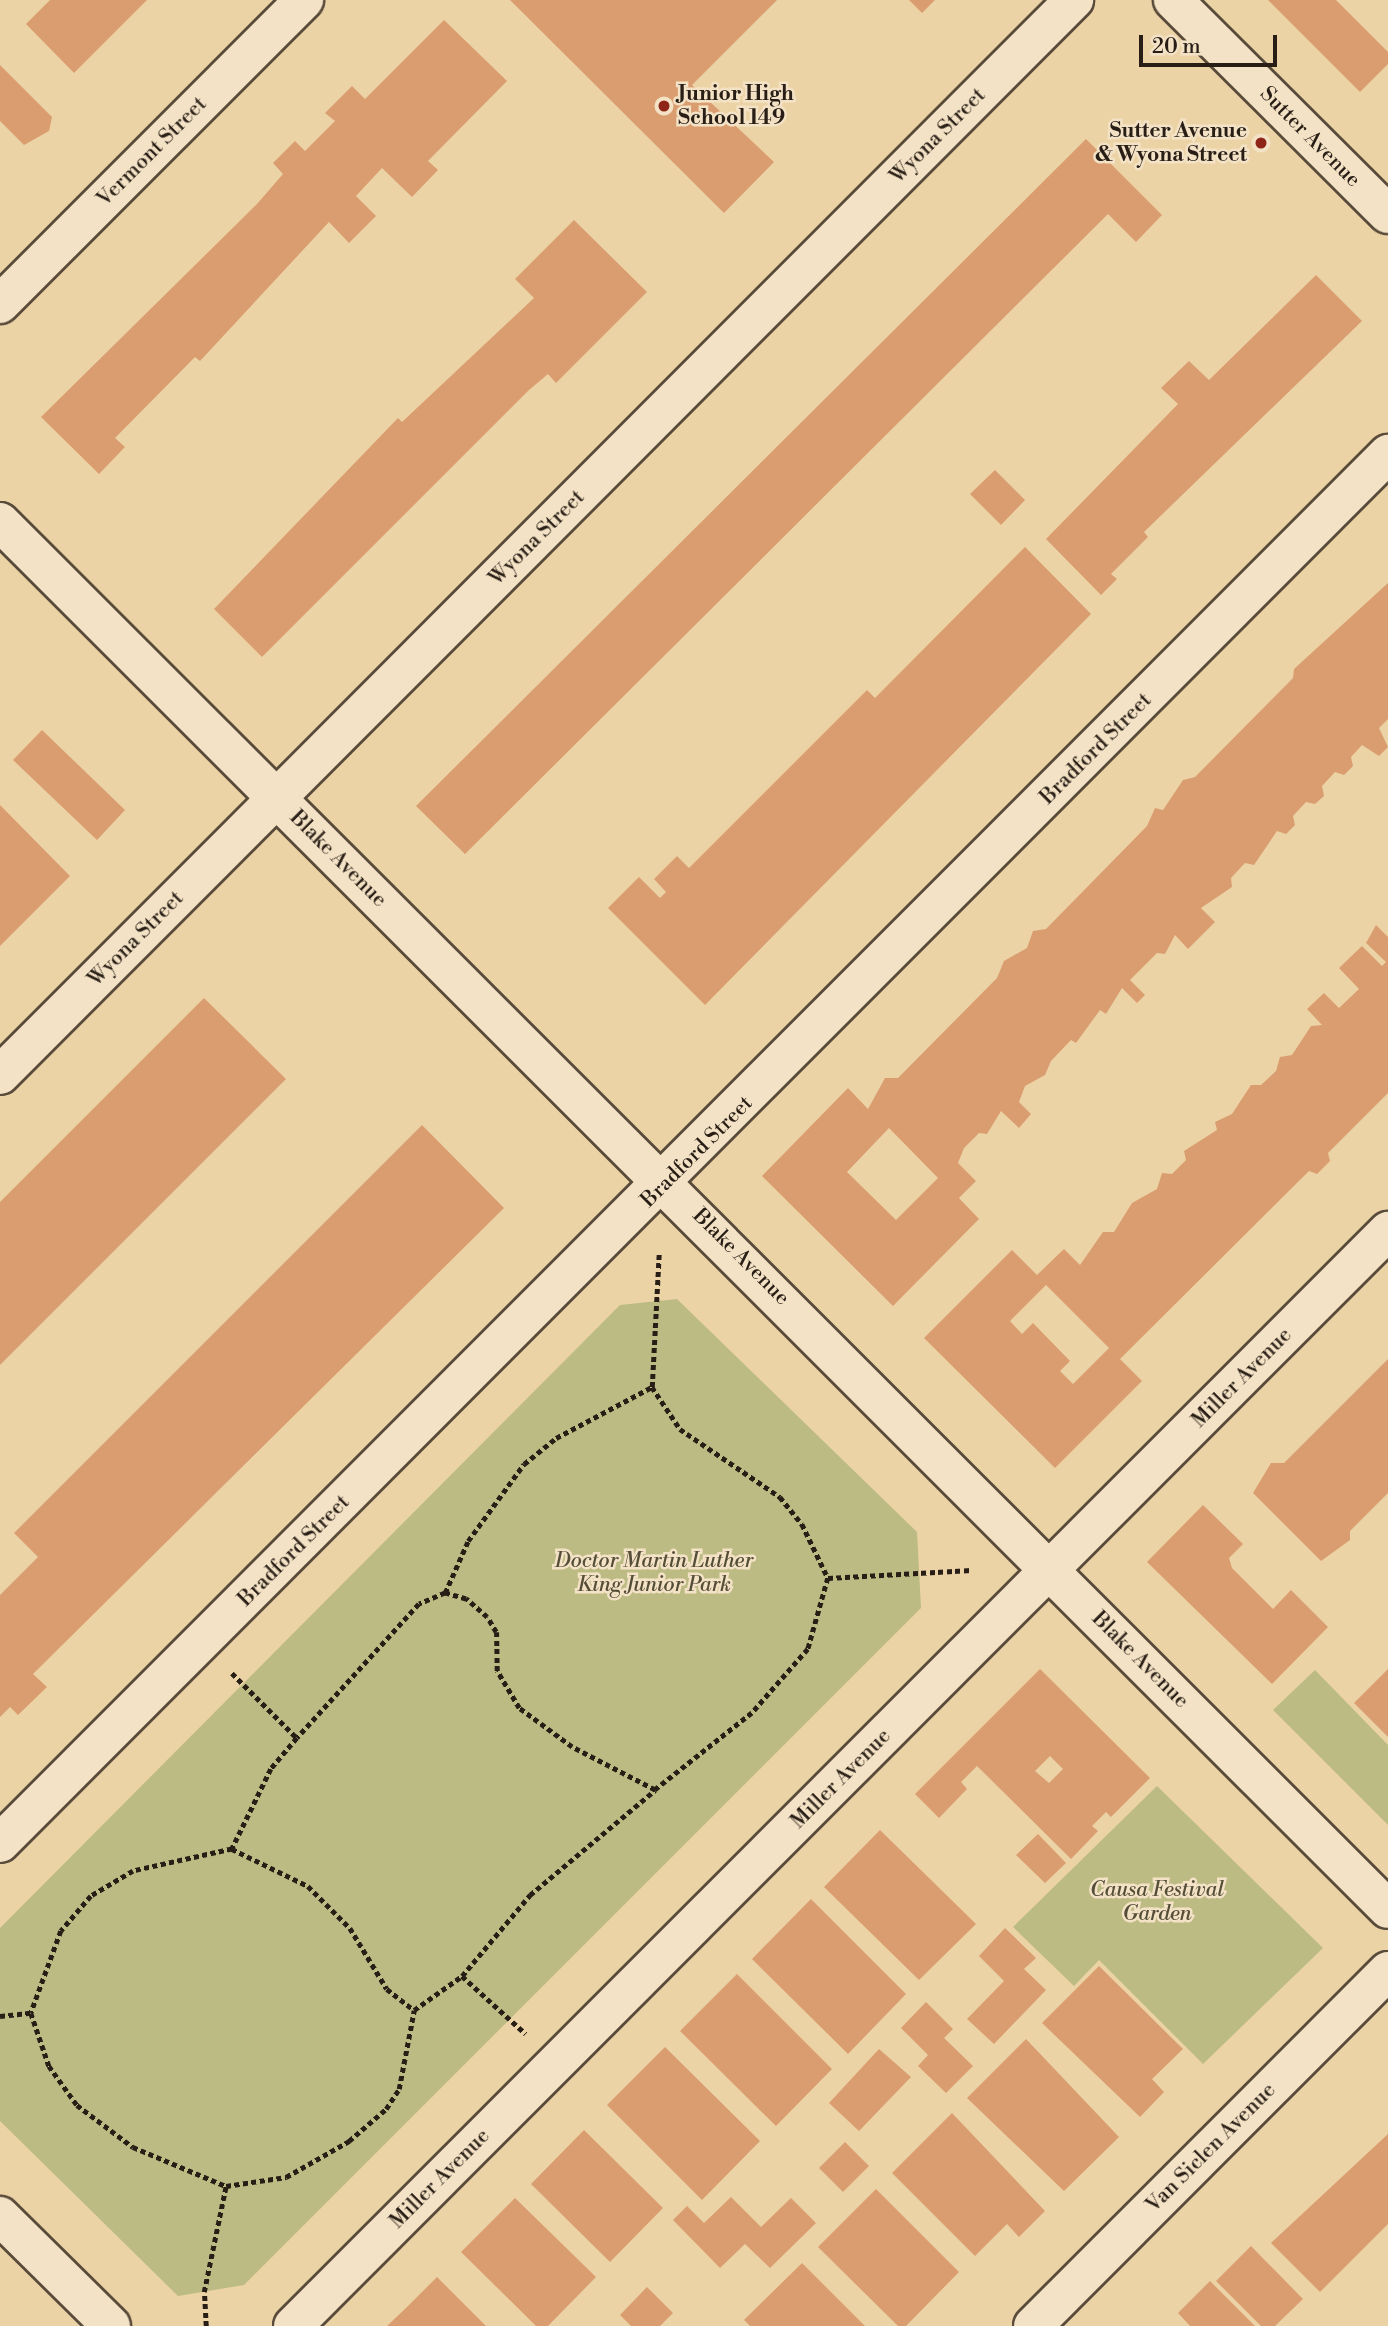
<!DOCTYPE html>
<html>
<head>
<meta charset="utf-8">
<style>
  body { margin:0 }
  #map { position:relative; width:1388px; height:2326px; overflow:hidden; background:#ecd3a6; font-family:"Libre Bodoni",serif }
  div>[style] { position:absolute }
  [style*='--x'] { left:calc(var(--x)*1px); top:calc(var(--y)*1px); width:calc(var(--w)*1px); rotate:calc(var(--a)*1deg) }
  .green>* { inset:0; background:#bcbb83 }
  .building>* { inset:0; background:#da9d70 }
  .path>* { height:4.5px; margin-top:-2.25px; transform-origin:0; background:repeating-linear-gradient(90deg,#281e16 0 5px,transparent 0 8.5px) }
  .roads { filter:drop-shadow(2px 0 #594b3a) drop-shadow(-2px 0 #594b3a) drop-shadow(0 2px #594b3a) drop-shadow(0 -2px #594b3a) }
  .minor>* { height:38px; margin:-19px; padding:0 19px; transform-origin:19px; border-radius:19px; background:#f3e2c5 }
  .dots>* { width:19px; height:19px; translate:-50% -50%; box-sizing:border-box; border:4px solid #f3e2c5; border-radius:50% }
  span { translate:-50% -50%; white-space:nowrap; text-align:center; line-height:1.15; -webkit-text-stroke:5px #f3e2c5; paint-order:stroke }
  .poi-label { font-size:21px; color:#281e16; font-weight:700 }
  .left { translate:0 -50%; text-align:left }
  .right { translate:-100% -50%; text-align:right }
  .street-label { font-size:21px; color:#281e16 }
  .park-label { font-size:21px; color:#544d37; font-style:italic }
  .scale { position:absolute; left:1139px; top:35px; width:138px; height:32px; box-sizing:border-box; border:4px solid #281e16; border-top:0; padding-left:9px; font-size:21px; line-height:24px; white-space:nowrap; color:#281e16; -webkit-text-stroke:5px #f3e2c5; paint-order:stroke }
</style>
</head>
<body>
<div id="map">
  <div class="green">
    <i style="clip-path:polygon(677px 1299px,917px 1532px,921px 1608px,244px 2285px,178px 2296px,0 2121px,0 1928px,620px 1305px)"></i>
    <i style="clip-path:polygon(1315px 1670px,1388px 1745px,1388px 1825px,1273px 1710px)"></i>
    <i style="clip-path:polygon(1157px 1786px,1323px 1948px,1203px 2064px,1099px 1960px,1074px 1986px,1013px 1927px)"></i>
  </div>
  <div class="building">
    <i style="clip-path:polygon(50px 0,147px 0,74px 73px,26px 24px)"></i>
    <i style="clip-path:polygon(510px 0,777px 0,692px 85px,774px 162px,724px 213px)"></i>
    <i style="clip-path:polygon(909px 0,935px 0,922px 13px)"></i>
    <i style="clip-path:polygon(1268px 0,1336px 0,1388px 52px,1388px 64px,1360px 92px)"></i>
    <i style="clip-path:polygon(444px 20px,507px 81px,428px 161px,438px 170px,412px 197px,382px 168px,356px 196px,376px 216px,349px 243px,329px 222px,200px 361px,195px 357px,115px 438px,125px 447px,99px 474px,41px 417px,257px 204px,283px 174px,273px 163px,295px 141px,305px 151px,335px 121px,325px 113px,352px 86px,365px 99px)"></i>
    <i style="clip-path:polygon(0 65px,52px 117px,49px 131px,24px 145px,0 121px)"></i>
    <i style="clip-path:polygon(1086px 139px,1162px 215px,1136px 242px,1108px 214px,465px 854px,416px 806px)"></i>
    <i style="clip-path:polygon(574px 220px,647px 292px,556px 383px,548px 374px,529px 390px,262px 657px,214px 609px,398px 418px,402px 422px,534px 298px,515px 279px)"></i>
    <i style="clip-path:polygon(1316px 275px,1362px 321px,1144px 532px,1148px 537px,1111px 574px,1117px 579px,1101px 595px,1046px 539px,1178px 404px,1161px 388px,1189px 361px,1209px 380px)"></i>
    <i style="clip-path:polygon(995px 470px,1025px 500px,1001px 525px,970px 494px)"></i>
    <i style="clip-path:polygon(1025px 547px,1091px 614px,705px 1005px,608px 908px,639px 877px,660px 898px,666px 892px,654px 879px,677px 856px,689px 868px,867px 690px,875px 698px)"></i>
    <i style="clip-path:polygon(evenodd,1388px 583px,1388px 719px,1379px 728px,1388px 747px,1379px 756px,1362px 745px,1351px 757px,1353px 766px,1344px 775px,1335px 772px,1322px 786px,1324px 796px,1315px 804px,1306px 802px,1293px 816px,1295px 825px,1286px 834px,1277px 831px,1254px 865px,1245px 863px,1231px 878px,1232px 887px,1201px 908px,1215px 922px,1188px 949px,1175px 935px,1165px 954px,1157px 953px,1130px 980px,1145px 995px,1137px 1003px,1122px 988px,1106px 1014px,1100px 1010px,1076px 1043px,1071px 1040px,1051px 1061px,1045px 1075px,1025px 1086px,1019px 1102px,1031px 1114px,1019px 1128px,1001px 1111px,987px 1134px,979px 1133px,964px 1148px,958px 1163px,976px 1181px,959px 1198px,979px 1219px,893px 1306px,762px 1176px,848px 1088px,868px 1109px,885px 1078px,898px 1078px,997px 978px,1004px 961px,1027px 948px,1033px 931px,1046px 929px,1147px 826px,1155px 808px,1163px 810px,1183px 780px,1195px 777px,1293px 678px,1294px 669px,1388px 583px,889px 1128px,938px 1178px,896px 1220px,847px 1172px,889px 1128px)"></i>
    <i style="clip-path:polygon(42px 730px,125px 810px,97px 840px,13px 760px)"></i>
    <i style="clip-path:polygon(0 805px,70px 876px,0 946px)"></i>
    <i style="clip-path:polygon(evenodd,1376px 925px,1388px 937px,1388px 1093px,1328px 1153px,1330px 1161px,1317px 1174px,1309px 1171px,1120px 1359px,1142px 1381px,1055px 1468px,924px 1338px,1012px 1250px,1037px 1275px,1064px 1249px,1080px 1265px,1103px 1232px,1114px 1232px,1132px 1203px,1157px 1189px,1162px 1173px,1172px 1174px,1186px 1160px,1184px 1151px,1217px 1130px,1215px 1122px,1232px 1114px,1251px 1085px,1261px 1085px,1276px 1071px,1280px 1057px,1292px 1055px,1311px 1026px,1322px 1025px,1307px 1009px,1324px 993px,1339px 1008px,1359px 989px,1339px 968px,1362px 946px,1382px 966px,1386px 962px,1366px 943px,1376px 925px,1046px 1285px,1109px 1348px,1073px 1384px,1060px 1371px,1070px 1361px,1033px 1323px,1022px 1334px,1010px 1321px,1046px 1285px)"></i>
    <i style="clip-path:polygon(204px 998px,286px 1079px,0 1365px,0 1202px)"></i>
    <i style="clip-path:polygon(422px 1125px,504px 1208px,33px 1674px,47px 1687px,18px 1715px,10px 1707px,0 1717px,0 1595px,38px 1557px,14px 1533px)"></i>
    <i style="clip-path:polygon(1388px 1359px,1388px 1493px,1350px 1531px,1350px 1540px,1321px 1561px,1253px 1493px,1271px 1463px,1284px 1463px)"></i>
    <i style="clip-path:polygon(1203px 1505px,1243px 1544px,1229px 1558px,1232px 1568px,1273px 1609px,1291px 1590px,1328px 1627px,1272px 1684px,1147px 1562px)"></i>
    <i style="clip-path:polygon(evenodd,1040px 1669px,1150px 1778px,1111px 1817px,1106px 1812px,1092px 1826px,1098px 1831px,1071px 1859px,977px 1766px,961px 1782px,967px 1789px,939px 1818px,915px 1794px,1040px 1669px,1050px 1756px,1063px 1769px,1049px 1783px,1035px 1771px,1050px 1756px)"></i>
    <i style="clip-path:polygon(1388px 1669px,1388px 1737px,1354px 1703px)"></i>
    <i style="clip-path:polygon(880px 1830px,976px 1924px,919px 1980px,824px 1887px)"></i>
    <i style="clip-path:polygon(1038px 1834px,1066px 1863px,1045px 1883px,1016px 1855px)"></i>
    <i style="clip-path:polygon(811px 1899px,906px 1994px,848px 2054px,752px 1959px)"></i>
    <i style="clip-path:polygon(1005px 1928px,1036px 1958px,1024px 1969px,1046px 1990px,994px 2044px,967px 2019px,1004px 1981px,979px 1956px)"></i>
    <i style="clip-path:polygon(1099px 1966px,1183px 2049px,1152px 2079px,1164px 2092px,1140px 2117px,1042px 2023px)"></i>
    <i style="clip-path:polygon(737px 1974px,832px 2069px,776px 2126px,680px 2031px)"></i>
    <i style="clip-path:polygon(926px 2002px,953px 2029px,944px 2038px,973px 2066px,946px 2093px,918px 2066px,928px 2055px,901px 2028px)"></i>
    <i style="clip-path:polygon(1026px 2039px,1119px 2137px,1064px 2191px,967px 2098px)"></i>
    <i style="clip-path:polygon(665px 2047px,760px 2141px,702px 2200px,607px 2105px)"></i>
    <i style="clip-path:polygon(879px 2049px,911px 2077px,859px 2131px,829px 2103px)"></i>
    <i style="clip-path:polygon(952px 2113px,1045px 2211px,1019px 2237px,1007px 2224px,975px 2256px,892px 2173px)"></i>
    <i style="clip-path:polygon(584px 2130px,663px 2208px,610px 2262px,531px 2184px)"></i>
    <i style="clip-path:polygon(1388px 2134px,1388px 2224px,1320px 2292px,1271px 2243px)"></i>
    <i style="clip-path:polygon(845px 2142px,869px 2166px,843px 2192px,819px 2168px)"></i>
    <i style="clip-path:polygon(876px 2189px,959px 2272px,906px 2326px,898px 2326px,818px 2247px)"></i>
    <i style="clip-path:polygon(731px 2197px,761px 2227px,791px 2198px,816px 2223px,770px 2268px,745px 2244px,720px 2268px,673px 2220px,687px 2206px,704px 2223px)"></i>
    <i style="clip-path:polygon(515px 2198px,596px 2277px,548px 2326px,536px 2326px,461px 2252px)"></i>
    <i style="clip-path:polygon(1251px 2246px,1303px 2299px,1275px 2326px,1261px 2326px,1216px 2281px)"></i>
    <i style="clip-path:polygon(802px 2263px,865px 2326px,750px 2326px,744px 2320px)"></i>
    <i style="clip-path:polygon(437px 2277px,486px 2326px,387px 2326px,407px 2307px)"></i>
    <i style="clip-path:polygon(1210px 2281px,1255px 2326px,1190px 2326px,1178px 2313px)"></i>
    <i style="clip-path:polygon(647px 2287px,673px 2313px,660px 2326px,631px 2326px,620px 2315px)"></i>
  </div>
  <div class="path">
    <i style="--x:652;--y:1387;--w:133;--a:-87"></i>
    <i style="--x:828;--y:1578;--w:144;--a:-3.2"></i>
    <i style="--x:445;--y:1593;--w:57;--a:-66.1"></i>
    <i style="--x:468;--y:1541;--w:95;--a:-54"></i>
    <i style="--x:524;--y:1464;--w:41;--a:-39.1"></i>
    <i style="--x:556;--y:1438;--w:109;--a:-28"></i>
    <i style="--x:652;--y:1387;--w:50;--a:56.3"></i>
    <i style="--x:680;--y:1429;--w:121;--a:34.2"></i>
    <i style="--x:780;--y:1497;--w:35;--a:51"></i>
    <i style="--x:802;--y:1524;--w:60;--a:64.3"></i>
    <i style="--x:828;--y:1578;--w:74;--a:105.7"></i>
    <i style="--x:808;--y:1649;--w:85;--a:131.2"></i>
    <i style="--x:752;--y:1713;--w:124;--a:141.6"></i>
    <i style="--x:232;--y:1673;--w:92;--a:45"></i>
    <i style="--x:297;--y:1738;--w:40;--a:130"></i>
    <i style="--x:271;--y:1769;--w:89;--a:116"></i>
    <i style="--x:232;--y:1849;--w:101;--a:167.5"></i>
    <i style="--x:133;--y:1871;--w:49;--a:149.2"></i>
    <i style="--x:91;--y:1896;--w:46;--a:130.6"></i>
    <i style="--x:61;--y:1931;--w:87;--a:110.1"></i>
    <i style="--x:31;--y:2013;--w:56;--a:71.2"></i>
    <i style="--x:49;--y:2066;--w:48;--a:54.3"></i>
    <i style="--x:77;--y:2105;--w:70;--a:36.9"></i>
    <i style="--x:133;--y:2147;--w:101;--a:22.8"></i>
    <i style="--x:226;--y:2186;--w:61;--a:-8.5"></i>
    <i style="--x:286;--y:2177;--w:73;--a:-29.7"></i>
    <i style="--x:349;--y:2141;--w:49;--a:-40.9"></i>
    <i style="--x:386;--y:2109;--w:24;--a:-57"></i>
    <i style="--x:399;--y:2089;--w:80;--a:-79.2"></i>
    <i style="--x:414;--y:2010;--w:59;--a:-35.3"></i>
    <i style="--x:462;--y:1976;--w:106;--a:-50"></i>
    <i style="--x:530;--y:1895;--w:163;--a:-40"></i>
    <i style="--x:655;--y:1790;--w:93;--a:-152.6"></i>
    <i style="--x:572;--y:1747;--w:66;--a:-143.7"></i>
    <i style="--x:519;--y:1708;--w:43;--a:-120.7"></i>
    <i style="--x:497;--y:1671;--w:39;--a:-91"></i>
    <i style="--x:496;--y:1632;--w:17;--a:-121"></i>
    <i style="--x:487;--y:1617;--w:28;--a:-139"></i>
    <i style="--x:466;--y:1599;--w:22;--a:-164"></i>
    <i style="--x:445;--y:1593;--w:28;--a:157"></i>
    <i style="--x:419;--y:1604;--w:181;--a:132.3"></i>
    <i style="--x:232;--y:1849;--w:85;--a:26"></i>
    <i style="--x:308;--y:1886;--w:59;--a:45"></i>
    <i style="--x:350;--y:1928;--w:71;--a:58.8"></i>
    <i style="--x:387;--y:1989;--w:34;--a:38"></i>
    <i style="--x:462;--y:1976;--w:86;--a:42.2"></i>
    <i style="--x:0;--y:2016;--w:31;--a:-6"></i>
    <i style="--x:206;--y:2326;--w:34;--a:-93"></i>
    <i style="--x:204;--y:2292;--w:108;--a:-78.3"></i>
  </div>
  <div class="roads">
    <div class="minor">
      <i style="--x:1173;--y:0;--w:303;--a:44.9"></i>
      <i style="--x:0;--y:304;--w:430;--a:-45"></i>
      <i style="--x:0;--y:522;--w:1962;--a:44.98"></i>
      <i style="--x:0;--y:1075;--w:1520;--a:-45.03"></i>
      <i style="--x:0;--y:1843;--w:1964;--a:-45.02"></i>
      <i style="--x:0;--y:2216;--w:156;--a:44.7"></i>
      <i style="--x:293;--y:2326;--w:1549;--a:-45"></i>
      <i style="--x:1033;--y:2326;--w:502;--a:-45"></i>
    </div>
  </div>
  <div class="dots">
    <i style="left:664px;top:106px;background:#8f2418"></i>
    <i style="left:1261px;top:143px;background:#8f2418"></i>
  </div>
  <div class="poi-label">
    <span class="left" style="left:678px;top:106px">Junior High<br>School 149</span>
    <span class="right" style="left:1247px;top:143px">Sutter Avenue<br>&amp; Wyona Street</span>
  </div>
  <div class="street-label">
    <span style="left:938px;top:136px;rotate:-45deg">Wyona Street</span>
    <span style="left:1310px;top:137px;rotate:45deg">Sutter Avenue</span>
    <span style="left:152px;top:152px;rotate:-45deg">Vermont Street</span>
    <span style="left:537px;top:538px;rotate:-45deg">Wyona Street</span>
    <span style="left:1096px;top:749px;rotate:-45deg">Bradford Street</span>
    <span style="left:338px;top:859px;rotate:45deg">Blake Avenue</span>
    <span style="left:136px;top:939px;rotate:-45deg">Wyona Street</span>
    <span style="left:697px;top:1152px;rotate:-45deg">Bradford Street</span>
    <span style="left:741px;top:1257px;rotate:45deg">Blake Avenue</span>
    <span style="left:1242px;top:1378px;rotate:-45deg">Miller Avenue</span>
    <span style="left:294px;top:1551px;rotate:-45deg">Bradford Street</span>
    <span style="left:1140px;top:1660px;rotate:45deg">Blake Avenue</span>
    <span style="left:841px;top:1779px;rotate:-45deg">Miller Avenue</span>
    <span style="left:1211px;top:2148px;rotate:-45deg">Van Siclen Avenue</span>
    <span style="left:440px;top:2179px;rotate:-45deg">Miller Avenue</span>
  </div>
  <div class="park-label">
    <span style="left:654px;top:1573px">Doctor Martin Luther<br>King Junior Park</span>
    <span style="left:1157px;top:1902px">Causa Festival<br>Garden</span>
  </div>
  <div class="scale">20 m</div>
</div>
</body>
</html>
